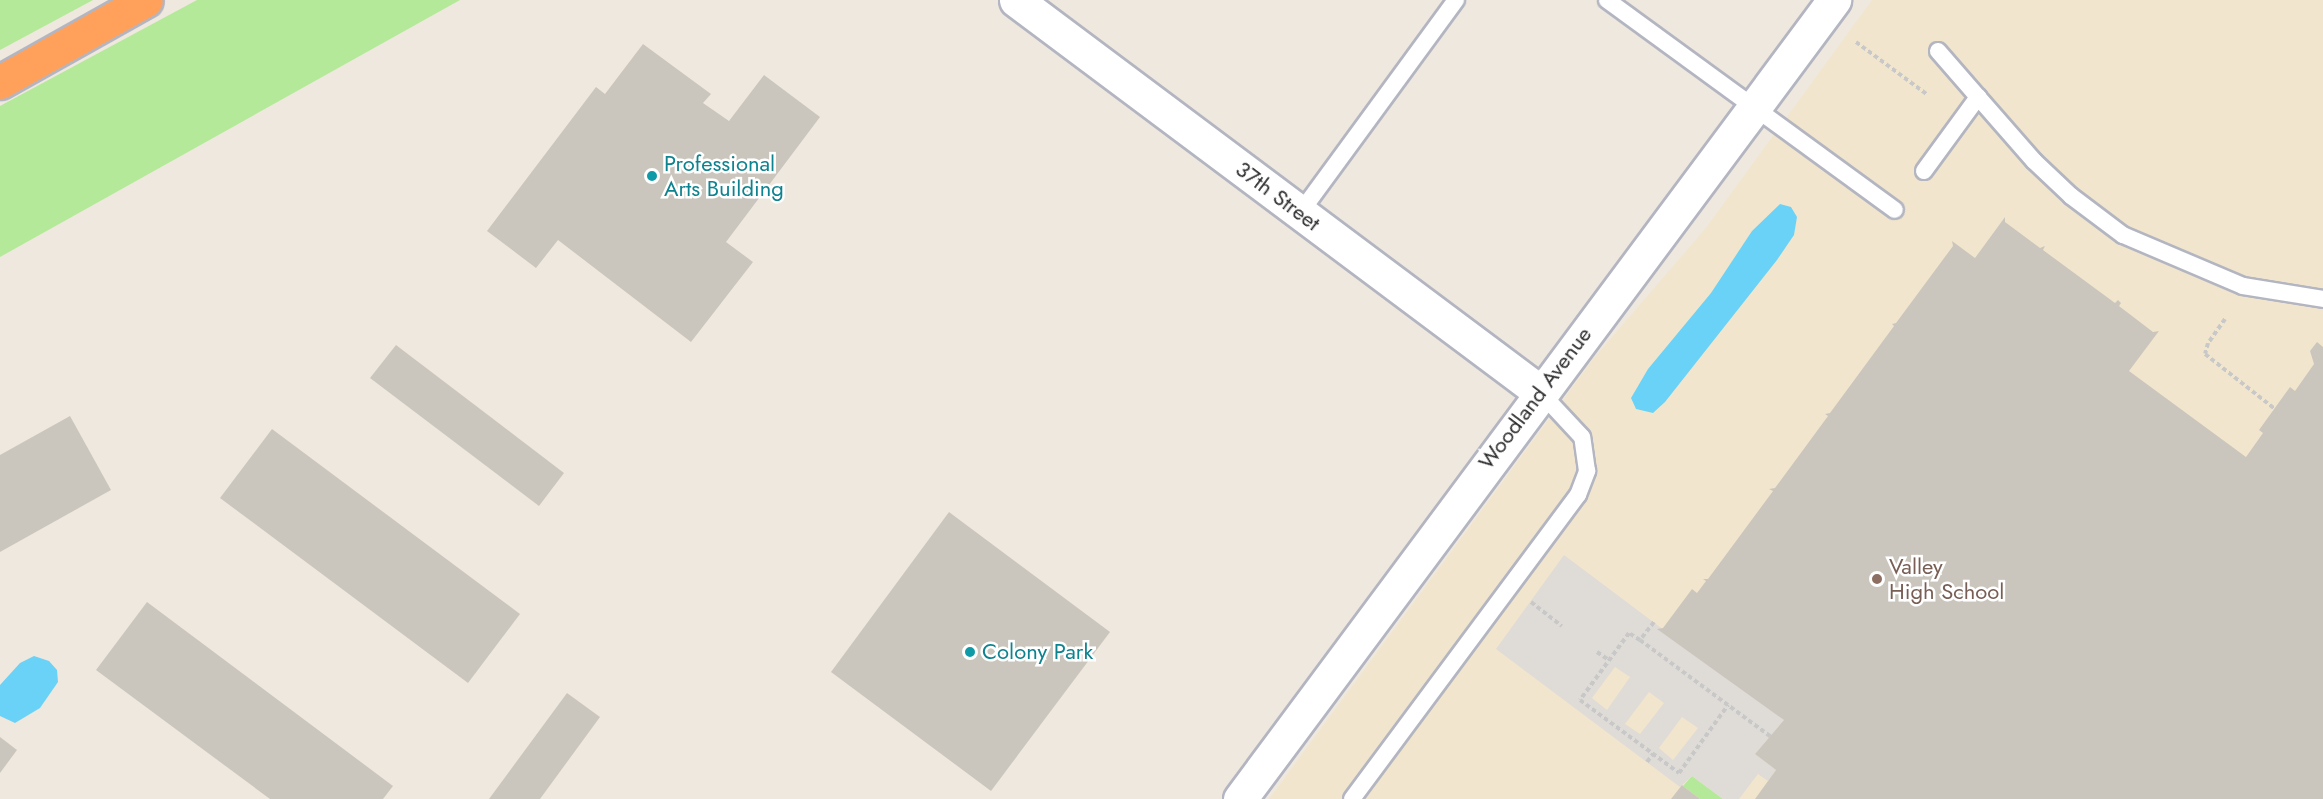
<!DOCTYPE html>
<html>
<head>
<meta charset="utf-8">
<style>
  body { margin:0 }
  #map { position:relative; width:2323px; height:799px; overflow:hidden; background:#efe8df; font-family:Jost,sans-serif }
  div>[style] { position:absolute }
  [style*='--x'] { left:calc(var(--x)*1px); top:calc(var(--y)*1px); width:calc(var(--w)*1px); rotate:calc(var(--a)*1deg) }
  .education>* { inset:0; background:#f1e6cd }
  .green>* { inset:0; background:#b3e998 }
  .plaza>* { inset:0; background:#dfdbd6 }
  .water>* { inset:0; background:#6bd2f7 }
  .building>* { inset:0; background:#cbc6bd }
  .path>* { height:4px; margin-top:-2px; transform-origin:0; background:repeating-linear-gradient(90deg,#c8c8c8 0 4.5px,transparent 0 7.5px) }
  .roads { filter:drop-shadow(2px 0 #b3b5c1) drop-shadow(-2px 0 #b3b5c1) drop-shadow(0 2px #b3b5c1) drop-shadow(0 -2px #b3b5c1) }
  .lane>* { height:16px; margin:-8px; padding:0 8px; transform-origin:8px; border-radius:8px; background:#fff }
  .street>* { height:33px; margin:-16.5px; padding:0 16.5px; transform-origin:16.5px; border-radius:16.5px; background:#fff }
  .highway>* { height:33px; margin:-16.5px; padding:0 16.5px; transform-origin:16.5px; border-radius:16.5px; background:#ffa15a }
  .dots>* { width:16px; height:16px; translate:-50% -50%; box-sizing:border-box; border:3px solid #fff; border-radius:50% }
  span { translate:-50% -50%; white-space:nowrap; text-align:center; line-height:1.15; -webkit-text-stroke:5px #fff; paint-order:stroke }
  .culture-label { font-size:22px; color:#0d838f }
  .left { translate:0 -50%; text-align:left }
  .street-label { font-size:22px; color:#2d2d2d }
  .education-label { font-size:22px; color:#785e54 }
</style>
</head>
<body>
<div id="map">
  <div class="education">
    <i style="clip-path:polygon(1872px 0,2323px 0,2323px 799px,1269px 799px,1593px 359px,1705px 229px)"></i>
  </div>
  <div class="green">
    <i style="clip-path:polygon(0 0,93px 0,0 50px)"></i>
    <i style="clip-path:polygon(197px 0,460px 0,0 257px,0 106px)"></i>
    <i style="clip-path:polygon(1692px 776px,1723px 799px,1700px 799px,1683px 786px)"></i>
  </div>
  <div class="plaza">
    <i style="clip-path:polygon(evenodd,1564px 555px,1784px 720px,1755px 754px,1776px 770px,1768px 781px,1758px 774px,1739px 799px,1723px 799px,1692px 776px,1680px 787px,1496px 649px,1564px 555px,1615px 667px,1630px 677px,1607px 710px,1592px 698px,1615px 667px,1564px 555px,1649px 692px,1664px 703px,1640px 734px,1625px 724px,1649px 692px,1564px 555px,1682px 717px,1698px 728px,1673px 760px,1659px 748px,1682px 717px)"></i>
  </div>
  <div class="water">
    <i style="clip-path:polygon(1780px 204px,1791px 207px,1797px 217px,1794px 235px,1777px 260px,1665px 402px,1653px 413px,1636px 409px,1631px 398px,1648px 369px,1711px 293px,1752px 231px)"></i>
    <i style="clip-path:polygon(34px 656px,49px 661px,57px 670px,58px 682px,40px 708px,15px 723px,0 716px,0 685px,20px 663px)"></i>
  </div>
  <div class="building">
    <i style="clip-path:polygon(643px 44px,711px 94px,703px 103px,729px 121px,764px 75px,820px 117px,726px 242px,753px 262px,691px 342px,558px 240px,536px 268px,487px 231px,596px 87px,605px 94px)"></i>
    <i style="clip-path:polygon(2005px 217px,2005px 222px,2040px 248px,2045px 246px,2043px 250px,2115px 303px,2118px 300px,2121px 303px,2119px 306px,2153px 332px,2159px 331px,2129px 371px,2246px 457px,2263px 433px,2259px 430px,2290px 387px,2295px 391px,2314px 364px,2310px 351px,2317px 342px,2323px 347px,2323px 799px,1755px 799px,1776px 770px,1755px 754px,1784px 720px,1657px 629px,1663px 628px,1692px 589px,1697px 593px,1706px 581px,1703px 579px,1708px 579px,1773px 491px,1769px 489px,1775px 488px,1828px 416px,1825px 414px,1830px 413px,1894px 326px,1892px 324px,1896px 323px,1953px 246px,1952px 241px,1975px 258px)"></i>
    <i style="clip-path:polygon(396px 345px,564px 473px,539px 506px,370px 378px)"></i>
    <i style="clip-path:polygon(70px 416px,111px 490px,0 552px,0 455px)"></i>
    <i style="clip-path:polygon(272px 429px,520px 614px,468px 683px,220px 498px)"></i>
    <i style="clip-path:polygon(949px 512px,1110px 632px,991px 791px,831px 672px)"></i>
    <i style="clip-path:polygon(147px 602px,393px 786px,383px 799px,270px 799px,96px 670px)"></i>
    <i style="clip-path:polygon(567px 693px,600px 717px,540px 799px,489px 799px)"></i>
    <i style="clip-path:polygon(0 737px,17px 750px,0 773px)"></i>
    <i style="clip-path:polygon(1682px 785px,1683px 786px,1700px 799px,1671px 799px)"></i>
  </div>
  <div class="path">
    <i style="--x:1856;--y:42;--w:89;--a:36.4"></i>
    <i style="--x:2225;--y:319;--w:29;--a:125"></i>
    <i style="--x:2208;--y:343;--w:11;--a:105"></i>
    <i style="--x:2205;--y:354;--w:89;--a:38.2"></i>
    <i style="--x:1531;--y:602;--w:39;--a:38"></i>
    <i style="--x:1654;--y:622;--w:23;--a:128"></i>
    <i style="--x:1640;--y:640;--w:163;--a:36.5"></i>
    <i style="--x:1640;--y:640;--w:13;--a:-148"></i>
    <i style="--x:1629;--y:633;--w:83;--a:126.2"></i>
    <i style="--x:1580;--y:700;--w:123;--a:36.4"></i>
    <i style="--x:1679;--y:773;--w:84;--a:-54.2"></i>
    <i style="--x:1597;--y:652;--w:14;--a:34"></i>
    <i style="--x:1647;--y:762;--w:10;--a:-53"></i>
  </div>
  <div class="roads">
    <div class="lane">
      <i style="--x:1607;--y:0;--w:356;--a:36.1"></i>
      <i style="--x:1978;--y:97;--w:85;--a:48.8"></i>
      <i style="--x:2034;--y:161;--w:51;--a:43.4"></i>
      <i style="--x:2071;--y:196;--w:65;--a:36.9"></i>
      <i style="--x:2123;--y:235;--w:130;--a:23"></i>
      <i style="--x:2243;--y:286;--w:81;--a:9.2"></i>
      <i style="--x:1924;--y:171;--w:92;--a:-53.9"></i>
      <i style="--x:1978;--y:97;--w:61;--a:-131"></i>
      <i style="--x:1300;--y:213;--w:264;--a:-53.8"></i>
      <i style="--x:1352;--y:799;--w:379;--a:-53.4"></i>
      <i style="--x:1578;--y:495;--w:26;--a:-69"></i>
      <i style="--x:1587;--y:471;--w:34;--a:-98"></i>
      <i style="--x:1582;--y:437;--w:62;--a:-133"></i>
    </div>
    <div class="street">
      <i style="--x:1016;--y:0;--w:654;--a:36.8"></i>
      <i style="--x:1240;--y:799;--w:996;--a:-53.37"></i>
    </div>
    <div class="highway">
      <i style="--x:0;--y:82;--w:167;--a:-29.3"></i>
    </div>
  </div>
  <div class="dots">
    <i style="left:652px;top:176px;background:#0f9aa8"></i>
    <i style="left:1877px;top:579px;background:#8d6e63"></i>
    <i style="left:970px;top:652px;background:#0f9aa8"></i>
  </div>
  <div class="culture-label">
    <span class="left" style="left:664px;top:176px">Professional<br>Arts Building</span>
    <span class="left" style="left:982px;top:652px">Colony Park</span>
  </div>
  <div class="street-label">
    <span style="left:1278px;top:196px;rotate:37deg">37th Street</span>
    <span style="left:1535px;top:398px;rotate:-53deg">Woodland Avenue</span>
  </div>
  <div class="education-label">
    <span class="left" style="left:1889px;top:579px">Valley<br>High School</span>
  </div>
</div>
</body>
</html>
